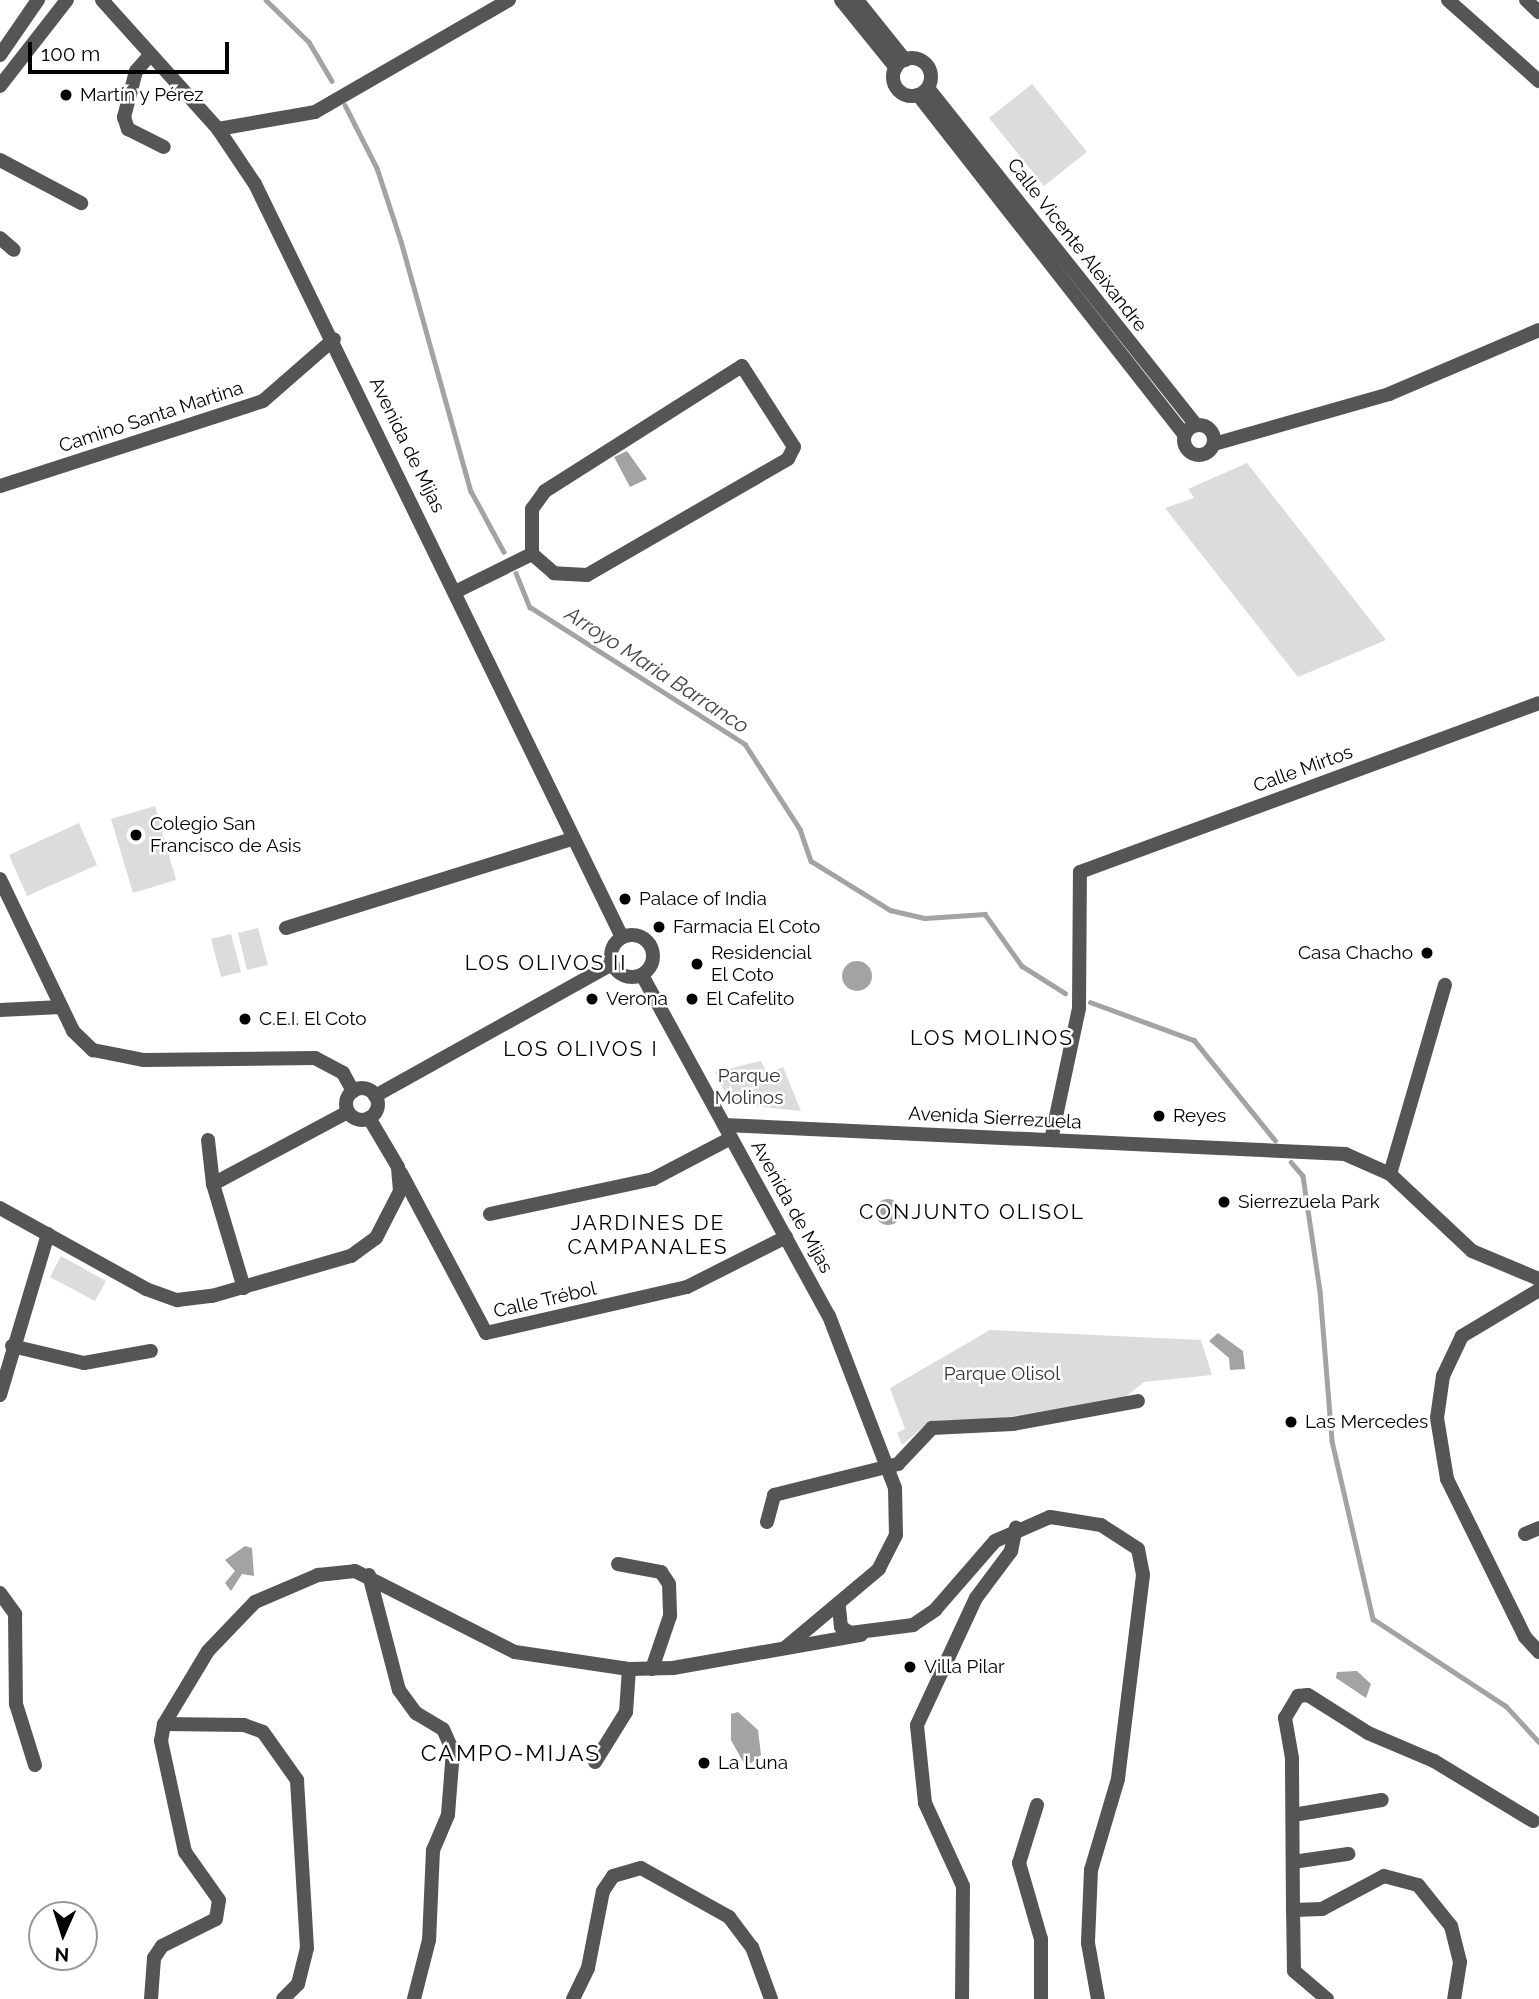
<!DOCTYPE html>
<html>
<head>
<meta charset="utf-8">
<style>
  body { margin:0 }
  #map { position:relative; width:1539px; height:1999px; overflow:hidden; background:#fff; font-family:Raleway,sans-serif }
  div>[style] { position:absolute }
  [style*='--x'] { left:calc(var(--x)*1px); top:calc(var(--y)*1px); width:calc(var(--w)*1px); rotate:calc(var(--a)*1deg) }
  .green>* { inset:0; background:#dcdcdc }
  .water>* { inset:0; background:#a3a3a3 }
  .round { border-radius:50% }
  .stream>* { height:4.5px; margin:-2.25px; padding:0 2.25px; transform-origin:2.25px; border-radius:2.25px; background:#a3a3a3 }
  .street>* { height:14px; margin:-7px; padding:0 7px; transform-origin:7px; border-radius:7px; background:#555 }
  .street>.ring { margin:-7px; padding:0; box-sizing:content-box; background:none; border:14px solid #555; border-radius:50% }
  .dots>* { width:19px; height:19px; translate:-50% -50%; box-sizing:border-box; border:4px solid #fff; border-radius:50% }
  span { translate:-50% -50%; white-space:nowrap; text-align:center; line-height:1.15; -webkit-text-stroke:5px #fff; paint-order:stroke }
  .poi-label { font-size:19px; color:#000 }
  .left { translate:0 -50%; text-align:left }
  .right { translate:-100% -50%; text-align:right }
  .street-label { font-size:19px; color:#000 }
  .park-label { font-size:19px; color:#333 }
  .water-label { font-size:21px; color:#444; font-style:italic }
  .neighbourhood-label { font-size:21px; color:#000; letter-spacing:2px }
  .quarter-label { font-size:23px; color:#000; letter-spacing:2px }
  .north { position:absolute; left:28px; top:1901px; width:70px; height:70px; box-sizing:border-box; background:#fff; border:2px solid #999; border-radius:50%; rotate:183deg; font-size:19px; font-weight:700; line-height:28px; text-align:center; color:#000 }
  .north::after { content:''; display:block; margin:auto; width:24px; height:32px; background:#000; clip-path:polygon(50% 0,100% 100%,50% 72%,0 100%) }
  .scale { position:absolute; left:28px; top:42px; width:201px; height:32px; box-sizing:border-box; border:4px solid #000; border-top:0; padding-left:9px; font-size:21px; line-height:24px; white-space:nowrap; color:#000; -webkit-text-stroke:5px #fff; paint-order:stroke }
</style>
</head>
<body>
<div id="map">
  <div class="green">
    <i style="clip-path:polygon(1032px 84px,1087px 152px,1044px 186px,989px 118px)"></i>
    <i style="clip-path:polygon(1247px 463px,1386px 640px,1298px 677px,1165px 508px,1194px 498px,1188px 489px)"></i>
    <i style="clip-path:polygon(155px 806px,176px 880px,133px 893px,111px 819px)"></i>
    <i style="clip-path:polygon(79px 823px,97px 865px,27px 896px,9px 855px)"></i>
    <i style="clip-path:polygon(258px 928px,268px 965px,247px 970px,238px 933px)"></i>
    <i style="clip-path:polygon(231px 934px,241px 972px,221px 977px,211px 939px)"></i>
    <i style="clip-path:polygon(761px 1061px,767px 1073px,783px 1067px,801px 1111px,731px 1104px,715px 1072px)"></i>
    <i style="clip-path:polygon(61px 1256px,106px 1281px,95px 1301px,50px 1277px)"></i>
    <i style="clip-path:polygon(990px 1330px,1201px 1340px,1212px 1375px,1144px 1382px,1124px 1398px,996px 1419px,930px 1421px,902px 1445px,897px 1433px,905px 1429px,890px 1388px)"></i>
  </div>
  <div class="water">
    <i style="clip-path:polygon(627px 451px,647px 479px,630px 487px,614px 457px)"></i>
    <i class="round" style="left:842px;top:961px;width:30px;height:30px"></i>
    <i class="round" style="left:875px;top:1199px;width:26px;height:26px"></i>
    <i style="clip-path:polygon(1218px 1333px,1243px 1351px,1245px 1369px,1230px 1370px,1229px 1358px,1209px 1341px)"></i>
    <i style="clip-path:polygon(245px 1546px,252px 1548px,254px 1576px,242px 1574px,231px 1591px,225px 1583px,235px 1571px,225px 1560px)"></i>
    <i style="clip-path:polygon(1357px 1671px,1371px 1684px,1366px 1698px,1336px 1678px,1337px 1672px)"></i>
    <i style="clip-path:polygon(738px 1712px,758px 1730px,761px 1755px,746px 1767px,731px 1740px,731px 1714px)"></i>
  </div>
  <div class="stream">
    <i style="--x:266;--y:0;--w:60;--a:44.3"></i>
    <i style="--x:309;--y:42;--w:45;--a:59.5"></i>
    <i style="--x:345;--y:105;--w:71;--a:63.1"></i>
    <i style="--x:377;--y:168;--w:77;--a:71.8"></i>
    <i style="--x:401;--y:241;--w:260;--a:74.4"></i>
    <i style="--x:471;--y:491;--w:69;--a:61.6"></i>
    <i style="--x:516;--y:573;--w:37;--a:68"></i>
    <i style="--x:530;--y:607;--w:255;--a:32.5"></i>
    <i style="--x:745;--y:744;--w:101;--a:57.1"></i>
    <i style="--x:800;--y:829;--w:34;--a:71"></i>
    <i style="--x:811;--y:861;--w:93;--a:31.8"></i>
    <i style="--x:890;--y:910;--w:36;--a:13"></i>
    <i style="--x:925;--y:918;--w:60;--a:-3.8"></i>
    <i style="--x:985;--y:914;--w:64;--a:54.6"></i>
    <i style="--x:1022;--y:966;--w:51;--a:32.1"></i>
    <i style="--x:1090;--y:1002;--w:111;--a:20.1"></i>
    <i style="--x:1194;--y:1040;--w:129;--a:51"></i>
    <i style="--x:1291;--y:1162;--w:18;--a:49"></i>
    <i style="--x:1303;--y:1176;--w:116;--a:81.6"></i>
    <i style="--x:1320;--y:1291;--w:150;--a:85.4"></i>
    <i style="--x:1332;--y:1441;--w:183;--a:77"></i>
    <i style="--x:1373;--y:1619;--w:159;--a:33.2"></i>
    <i style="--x:1506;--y:1706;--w:49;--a:47.5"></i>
  </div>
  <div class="street">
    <i style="--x:102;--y:0;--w:173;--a:48"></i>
    <i style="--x:218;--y:129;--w:66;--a:56.1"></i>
    <i style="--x:255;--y:184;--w:838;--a:64.02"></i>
    <i style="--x:841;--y:0;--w:87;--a:51"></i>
    <i style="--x:857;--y:0;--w:77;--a:51.3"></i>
    <i style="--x:1448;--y:0;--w:122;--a:41.7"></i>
    <i style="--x:1526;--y:0;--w:18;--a:43"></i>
    <i style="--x:0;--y:55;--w:67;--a:-55.4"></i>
    <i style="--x:150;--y:55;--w:21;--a:131"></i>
    <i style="--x:136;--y:71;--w:48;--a:104.6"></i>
    <i style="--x:124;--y:117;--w:13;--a:72"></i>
    <i style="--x:128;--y:129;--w:40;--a:26.6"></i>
    <i class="ring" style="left:893px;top:58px;width:24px;height:24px"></i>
    <i style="--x:0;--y:86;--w:109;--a:-52.1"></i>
    <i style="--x:928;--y:88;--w:431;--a:51.5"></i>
    <i style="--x:918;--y:95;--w:432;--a:51.9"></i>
    <i style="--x:218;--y:129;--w:98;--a:-9.9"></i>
    <i style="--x:315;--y:112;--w:224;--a:-30"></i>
    <i style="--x:0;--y:160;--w:92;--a:28"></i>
    <i style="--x:0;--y:238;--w:18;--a:41"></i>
    <i style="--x:742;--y:366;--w:96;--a:57.3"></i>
    <i style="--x:794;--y:447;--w:13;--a:117"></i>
    <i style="--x:788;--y:459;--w:232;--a:150"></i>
    <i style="--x:587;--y:575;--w:33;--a:-177"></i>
    <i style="--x:554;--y:573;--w:29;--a:-139"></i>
    <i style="--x:532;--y:554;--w:45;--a:-90"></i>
    <i style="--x:532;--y:509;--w:22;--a:-54"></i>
    <i style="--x:545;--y:491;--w:233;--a:-32.4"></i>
    <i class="ring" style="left:1184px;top:425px;width:16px;height:16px"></i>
    <i style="--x:1214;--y:444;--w:182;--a:-15.9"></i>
    <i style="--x:1389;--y:394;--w:163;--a:-23.1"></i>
    <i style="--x:0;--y:486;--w:276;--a:-17.9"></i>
    <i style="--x:263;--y:401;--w:94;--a:-41.1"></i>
    <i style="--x:455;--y:592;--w:86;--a:-26.3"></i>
    <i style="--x:0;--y:879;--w:169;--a:64.3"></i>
    <i style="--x:73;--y:1031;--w:28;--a:44"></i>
    <i style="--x:93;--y:1050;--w:52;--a:11.1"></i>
    <i style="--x:144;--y:1060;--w:171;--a:-0.7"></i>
    <i style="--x:315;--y:1058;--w:32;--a:28"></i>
    <i style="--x:343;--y:1073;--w:21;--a:61"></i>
    <i style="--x:286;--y:928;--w:299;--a:-17.3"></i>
    <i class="ring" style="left:611px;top:935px;width:28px;height:28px"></i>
    <i style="--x:642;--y:975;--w:389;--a:61.3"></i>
    <i style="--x:829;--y:1316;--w:184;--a:69"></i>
    <i style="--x:895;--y:1488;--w:47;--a:88.8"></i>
    <i style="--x:896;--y:1535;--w:38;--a:117"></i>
    <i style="--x:879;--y:1569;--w:123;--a:140"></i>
    <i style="--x:0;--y:1010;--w:61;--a:-2.8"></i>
    <i class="ring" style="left:346px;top:1088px;width:18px;height:18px"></i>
    <i style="--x:375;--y:1096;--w:271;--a:-29.1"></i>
    <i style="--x:724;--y:1125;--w:622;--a:2.67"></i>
    <i style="--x:1345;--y:1154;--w:49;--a:24"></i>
    <i style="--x:1390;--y:1174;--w:112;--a:43.2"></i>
    <i style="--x:1472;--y:1251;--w:73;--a:22.7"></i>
    <i style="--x:208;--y:1140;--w:44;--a:83.5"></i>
    <i style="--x:1051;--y:1140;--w:135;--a:-78"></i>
    <i style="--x:1079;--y:1008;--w:136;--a:-89.6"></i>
    <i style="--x:1080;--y:872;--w:489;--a:-20.2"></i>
    <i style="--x:401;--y:1173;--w:181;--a:62"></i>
    <i style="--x:486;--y:1333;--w:206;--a:-12.9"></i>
    <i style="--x:687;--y:1287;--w:111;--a:-26.8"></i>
    <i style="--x:1390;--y:1174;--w:197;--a:-73.8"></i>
    <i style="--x:0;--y:1208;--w:167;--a:29"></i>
    <i style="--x:146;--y:1289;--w:33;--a:20"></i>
    <i style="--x:177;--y:1300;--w:35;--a:-7"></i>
    <i style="--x:212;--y:1296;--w:145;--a:-16.1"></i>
    <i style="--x:351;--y:1256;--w:31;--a:-36"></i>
    <i style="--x:376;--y:1238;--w:53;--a:-62.9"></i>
    <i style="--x:400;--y:1191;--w:24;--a:-95"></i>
    <i style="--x:398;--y:1167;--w:57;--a:-120.6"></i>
    <i style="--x:490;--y:1214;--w:167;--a:-12.1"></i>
    <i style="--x:653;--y:1179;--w:88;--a:-27.7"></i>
    <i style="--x:244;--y:1288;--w:109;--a:-106.6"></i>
    <i style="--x:213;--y:1184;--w:153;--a:-28.1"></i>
    <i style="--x:1539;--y:1290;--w:90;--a:149.1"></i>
    <i style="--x:1462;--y:1336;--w:44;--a:115.4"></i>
    <i style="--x:1443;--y:1376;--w:42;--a:98.1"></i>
    <i style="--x:1437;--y:1418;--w:62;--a:80.7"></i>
    <i style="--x:1447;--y:1479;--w:176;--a:63.7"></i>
    <i style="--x:1525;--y:1637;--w:21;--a:47"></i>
    <i style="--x:12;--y:1346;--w:74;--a:13.3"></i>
    <i style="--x:84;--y:1363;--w:68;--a:-10.2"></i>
    <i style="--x:0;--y:1395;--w:168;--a:-73.4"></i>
    <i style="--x:767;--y:1522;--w:28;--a:-75"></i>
    <i style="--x:774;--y:1495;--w:128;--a:-14"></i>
    <i style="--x:898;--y:1464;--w:50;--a:-46.6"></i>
    <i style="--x:932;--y:1428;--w:81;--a:-2.8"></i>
    <i style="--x:1013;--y:1424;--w:127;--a:-10.4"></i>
    <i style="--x:1525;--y:1534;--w:15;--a:-23"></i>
    <i style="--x:618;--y:1564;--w:44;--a:10.5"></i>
    <i style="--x:661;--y:1572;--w:14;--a:56"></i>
    <i style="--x:669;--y:1584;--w:32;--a:88"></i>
    <i style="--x:670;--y:1616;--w:56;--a:108.8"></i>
    <i style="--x:369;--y:1575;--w:119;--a:75.4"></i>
    <i style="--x:399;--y:1690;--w:29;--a:54"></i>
    <i style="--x:416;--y:1713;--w:31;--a:31"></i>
    <i style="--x:443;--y:1729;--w:24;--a:66"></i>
    <i style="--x:453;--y:1751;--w:64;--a:94.5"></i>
    <i style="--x:448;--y:1815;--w:38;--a:113"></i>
    <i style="--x:433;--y:1850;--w:90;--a:92.5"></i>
    <i style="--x:429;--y:1940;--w:61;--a:104.3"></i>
    <i style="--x:0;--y:1593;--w:26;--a:54"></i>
    <i style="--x:15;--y:1614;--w:90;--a:89.4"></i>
    <i style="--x:16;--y:1704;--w:64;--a:72.7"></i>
    <i style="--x:839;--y:1608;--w:19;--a:84"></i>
    <i style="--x:841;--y:1627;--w:11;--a:34"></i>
    <i style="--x:850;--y:1633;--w:64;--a:-7.2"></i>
    <i style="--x:913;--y:1625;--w:27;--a:-34"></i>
    <i style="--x:935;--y:1610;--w:91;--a:-49"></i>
    <i style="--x:995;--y:1541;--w:60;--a:-23.6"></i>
    <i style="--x:1050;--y:1517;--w:52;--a:8.9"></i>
    <i style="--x:1101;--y:1525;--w:44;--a:33"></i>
    <i style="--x:1138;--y:1549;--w:26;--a:79"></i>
    <i style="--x:1143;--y:1575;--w:206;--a:97"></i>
    <i style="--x:1118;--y:1779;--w:95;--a:106.5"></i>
    <i style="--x:1091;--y:1870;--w:73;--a:92.4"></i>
    <i style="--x:1088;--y:1943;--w:57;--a:79.9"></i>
    <i style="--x:164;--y:1724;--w:80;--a:0.7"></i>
    <i style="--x:244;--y:1725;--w:20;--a:20"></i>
    <i style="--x:263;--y:1732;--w:59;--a:54.7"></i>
    <i style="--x:297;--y:1780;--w:168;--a:86.6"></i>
    <i style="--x:307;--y:1948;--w:37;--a:104"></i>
    <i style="--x:298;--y:1984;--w:21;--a:135"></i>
    <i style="--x:595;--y:1762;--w:59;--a:-58.2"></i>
    <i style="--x:626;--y:1712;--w:43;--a:-86"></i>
    <i style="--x:1037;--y:1805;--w:61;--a:107.2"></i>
    <i style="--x:1019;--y:1863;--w:79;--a:73.9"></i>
    <i style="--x:1041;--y:1939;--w:60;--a:90"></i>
    <i style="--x:1293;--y:1815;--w:90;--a:-9.6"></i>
    <i style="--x:1293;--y:1862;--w:56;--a:-8.3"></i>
    <i style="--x:1293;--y:1910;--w:152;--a:-90.4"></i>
    <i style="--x:1292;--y:1758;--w:41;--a:-99.9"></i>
    <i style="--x:1285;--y:1718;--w:26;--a:-59"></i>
    <i style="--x:1298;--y:1696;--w:10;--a:-6"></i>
    <i style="--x:1308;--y:1695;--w:71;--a:32.3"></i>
    <i style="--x:1368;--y:1733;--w:72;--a:23"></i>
    <i style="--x:1434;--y:1761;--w:116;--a:31.2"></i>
    <i style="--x:151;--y:1999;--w:41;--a:-85.8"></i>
    <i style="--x:154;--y:1958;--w:14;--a:-56"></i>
    <i style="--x:162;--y:1946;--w:60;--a:-26.6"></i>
    <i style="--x:216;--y:1919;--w:19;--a:-81"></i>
    <i style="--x:219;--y:1900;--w:59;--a:-125.3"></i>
    <i style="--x:185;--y:1852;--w:114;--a:-102.2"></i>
    <i style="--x:161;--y:1741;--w:17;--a:-80"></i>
    <i style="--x:164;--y:1724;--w:85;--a:-58.9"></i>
    <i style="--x:208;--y:1651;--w:68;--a:-46.2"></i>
    <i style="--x:255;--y:1602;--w:69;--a:-23.2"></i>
    <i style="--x:318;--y:1575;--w:37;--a:-6"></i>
    <i style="--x:355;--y:1571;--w:179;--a:26.9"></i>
    <i style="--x:515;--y:1652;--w:115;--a:8.5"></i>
    <i style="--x:629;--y:1669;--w:44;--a:-1.3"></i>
    <i style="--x:673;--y:1668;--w:191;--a:-10"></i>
    <i style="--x:573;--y:1999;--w:34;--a:-64"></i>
    <i style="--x:588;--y:1968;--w:78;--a:-79"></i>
    <i style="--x:603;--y:1891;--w:18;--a:-56"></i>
    <i style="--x:613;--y:1876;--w:29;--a:-16"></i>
    <i style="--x:641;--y:1868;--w:101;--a:29.1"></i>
    <i style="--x:729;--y:1917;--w:38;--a:53"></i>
    <i style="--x:752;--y:1947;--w:55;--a:69.9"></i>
    <i style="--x:962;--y:1999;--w:113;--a:-89.5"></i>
    <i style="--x:963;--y:1886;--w:91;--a:-114.6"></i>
    <i style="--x:925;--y:1803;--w:78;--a:-95.9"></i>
    <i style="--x:917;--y:1725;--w:140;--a:-65.1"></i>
    <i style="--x:976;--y:1598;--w:59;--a:-53.3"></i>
    <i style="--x:1011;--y:1551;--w:24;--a:-78"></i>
    <i style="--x:1327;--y:1999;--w:43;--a:-139.7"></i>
    <i style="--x:1294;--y:1971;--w:61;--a:-90.9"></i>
    <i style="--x:1293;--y:1910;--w:29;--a:-2"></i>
    <i style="--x:1322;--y:1909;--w:70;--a:-28"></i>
    <i style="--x:1384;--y:1876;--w:35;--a:15"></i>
    <i style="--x:1418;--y:1885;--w:53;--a:51.2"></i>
    <i style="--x:1451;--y:1926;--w:37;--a:76"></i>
    <i style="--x:1460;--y:1962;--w:37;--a:99"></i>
  </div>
  <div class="dots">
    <i style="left:66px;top:95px;background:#000"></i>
    <i style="left:136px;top:835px;background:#000"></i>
    <i style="left:625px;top:899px;background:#000"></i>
    <i style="left:659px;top:927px;background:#000"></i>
    <i style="left:1427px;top:953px;background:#000"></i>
    <i style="left:697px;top:964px;background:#000"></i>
    <i style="left:592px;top:999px;background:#000"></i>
    <i style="left:692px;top:999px;background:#000"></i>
    <i style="left:245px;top:1019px;background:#000"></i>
    <i style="left:1159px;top:1116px;background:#000"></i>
    <i style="left:1224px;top:1202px;background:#000"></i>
    <i style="left:1291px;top:1422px;background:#000"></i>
    <i style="left:910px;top:1667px;background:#000"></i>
    <i style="left:704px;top:1763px;background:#000"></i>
  </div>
  <div class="poi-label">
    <span class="left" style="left:80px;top:95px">Martín y Pérez</span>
    <span class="left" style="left:150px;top:835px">Colegio San<br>Francisco de Asis</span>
    <span class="left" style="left:639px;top:899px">Palace of India</span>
    <span class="left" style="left:673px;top:927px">Farmacia El Coto</span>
    <span class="left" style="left:711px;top:964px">Residencial<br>El Coto</span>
    <span class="right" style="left:1413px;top:953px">Casa Chacho</span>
    <span class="left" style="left:606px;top:999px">Verona</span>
    <span class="left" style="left:706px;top:999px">El Cafelito</span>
    <span class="left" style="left:259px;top:1019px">C.E.I. El Coto</span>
    <span class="left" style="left:1173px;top:1116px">Reyes</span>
    <span class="left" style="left:1238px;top:1202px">Sierrezuela Park</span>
    <span class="left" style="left:1305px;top:1422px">Las Mercedes</span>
    <span class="left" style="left:924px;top:1667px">Villa Pilar</span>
    <span class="left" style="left:718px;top:1763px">La Luna</span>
  </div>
  <div class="street-label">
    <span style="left:1077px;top:245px;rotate:52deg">Calle Vicente Aleixandre</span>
    <span style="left:151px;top:417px;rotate:-18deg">Camino Santa Martina</span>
    <span style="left:407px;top:445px;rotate:64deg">Avenida de Mijas</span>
    <span style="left:1303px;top:769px;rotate:-20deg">Calle Mirtos</span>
    <span style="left:995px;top:1118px;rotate:3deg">Avenida Sierrezuela</span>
    <span style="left:792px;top:1207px;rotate:61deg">Avenida de Mijas</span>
    <span style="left:545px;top:1300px;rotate:-13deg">Calle Trébol</span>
  </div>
  <div class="park-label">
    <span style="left:749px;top:1087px">Parque<br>Molinos</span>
    <span style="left:1002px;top:1374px">Parque Olisol</span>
  </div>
  <div class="water-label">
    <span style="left:657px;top:670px;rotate:33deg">Arroyo Maria Barranco</span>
  </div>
  <div class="neighbourhood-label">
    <span style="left:546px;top:963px">LOS OLIVOS II</span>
    <span style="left:992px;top:1038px">LOS MOLINOS</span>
    <span style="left:581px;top:1049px">LOS OLIVOS I</span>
    <span style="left:972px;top:1212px">CONJUNTO OLISOL</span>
    <span style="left:648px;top:1235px">JARDINES DE<br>CAMPANALES</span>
  </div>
  <div class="quarter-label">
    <span style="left:511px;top:1753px">CAMPO-MIJAS</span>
  </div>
  <div class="north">N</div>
  <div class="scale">100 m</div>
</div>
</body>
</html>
